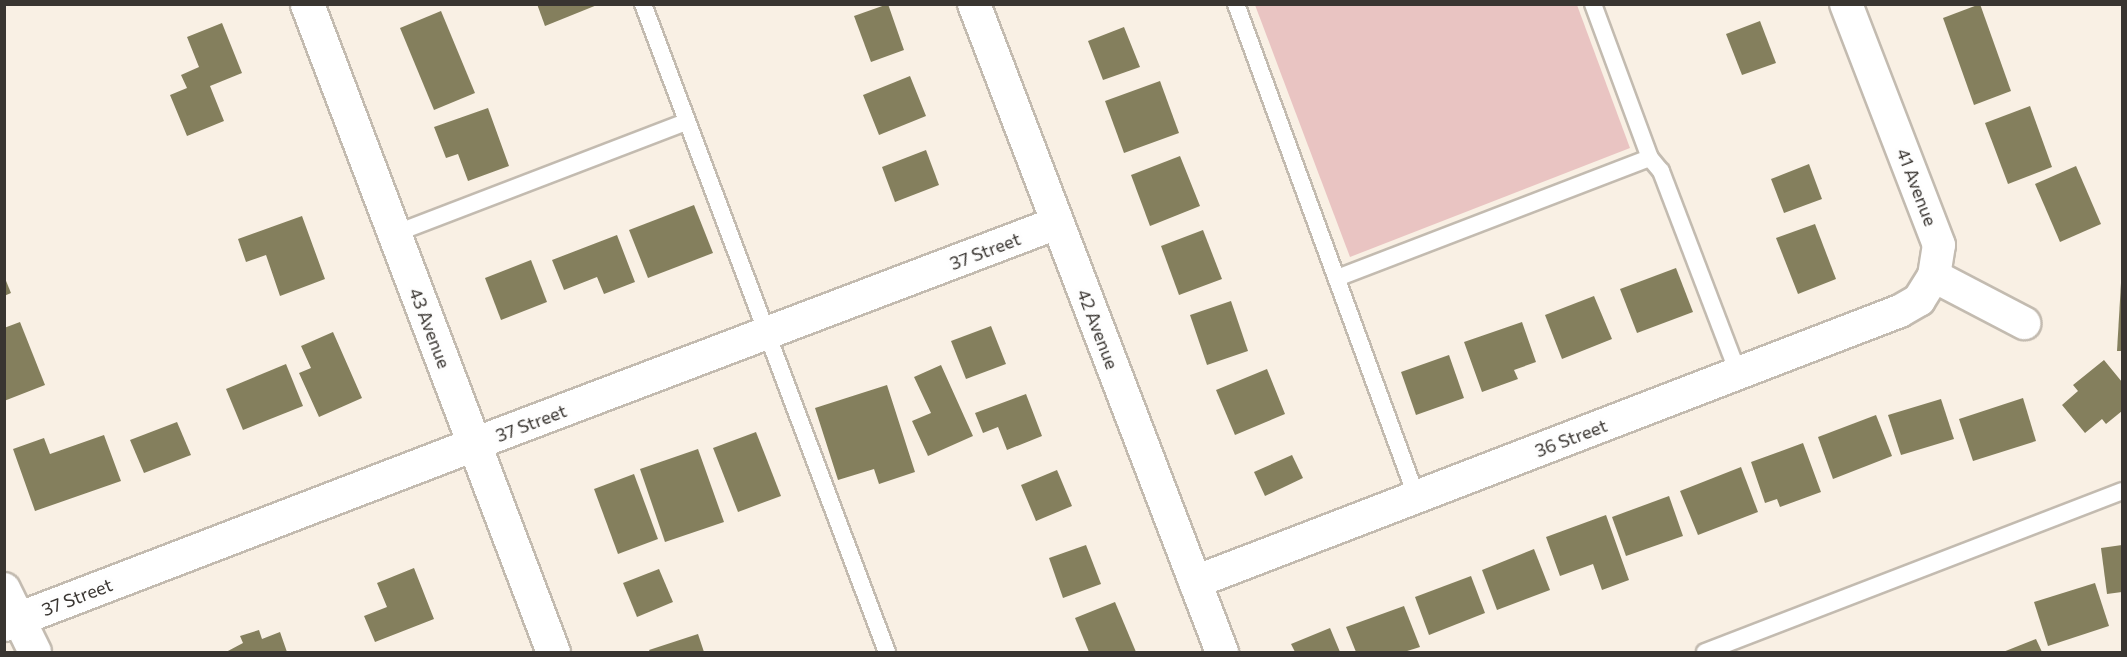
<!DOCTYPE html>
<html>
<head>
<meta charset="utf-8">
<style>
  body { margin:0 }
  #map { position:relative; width:2127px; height:657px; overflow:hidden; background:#f9f0e4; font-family:Commissioner,sans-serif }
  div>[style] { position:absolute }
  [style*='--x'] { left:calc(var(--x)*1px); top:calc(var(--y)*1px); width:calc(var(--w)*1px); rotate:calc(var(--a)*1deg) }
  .green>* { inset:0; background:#e9c4c2 }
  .building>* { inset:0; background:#847f5d }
  .roads { filter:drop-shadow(2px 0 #c3bbb0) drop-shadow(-2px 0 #c3bbb0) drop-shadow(0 2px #c3bbb0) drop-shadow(0 -2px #c3bbb0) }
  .lane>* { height:16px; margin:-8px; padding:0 8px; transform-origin:8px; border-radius:8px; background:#fff }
  .street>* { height:32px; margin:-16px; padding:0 16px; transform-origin:16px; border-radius:16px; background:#fff }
  .secondary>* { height:33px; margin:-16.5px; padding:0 16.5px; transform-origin:16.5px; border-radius:16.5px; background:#fff }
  span { translate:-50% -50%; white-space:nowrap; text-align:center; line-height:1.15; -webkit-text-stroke:6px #fefefe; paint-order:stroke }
  .street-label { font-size:18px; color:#393531 }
  .frame { position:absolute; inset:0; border:6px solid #393531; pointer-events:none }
</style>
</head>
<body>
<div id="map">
  <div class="green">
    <i style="clip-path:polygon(1255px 5px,1577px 5px,1630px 148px,1350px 257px)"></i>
  </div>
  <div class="building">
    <i style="clip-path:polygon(537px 4px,597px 4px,597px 5px,545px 26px)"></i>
    <i style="clip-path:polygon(888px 4px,904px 50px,871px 62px,854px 16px)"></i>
    <i style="clip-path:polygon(1980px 4px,2011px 91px,1974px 105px,1943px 18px)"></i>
    <i style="clip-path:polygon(441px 11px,475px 93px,434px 110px,400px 28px)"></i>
    <i style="clip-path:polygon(1760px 21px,1776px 63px,1742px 75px,1726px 34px)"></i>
    <i style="clip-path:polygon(222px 23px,242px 73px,210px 86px,224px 121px,187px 136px,170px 95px,187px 88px,181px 75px,199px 67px,187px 37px)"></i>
    <i style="clip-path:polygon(1124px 27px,1140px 67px,1103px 80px,1088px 41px)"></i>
    <i style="clip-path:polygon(910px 76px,926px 116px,879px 135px,863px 95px)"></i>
    <i style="clip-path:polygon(1160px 81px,1179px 133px,1124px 153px,1105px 101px)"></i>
    <i style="clip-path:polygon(2030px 106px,2052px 167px,2008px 184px,1985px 123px)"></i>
    <i style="clip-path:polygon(488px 108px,509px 166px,468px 181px,458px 154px,446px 158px,434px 127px)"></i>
    <i style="clip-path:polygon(926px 150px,939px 185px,895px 202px,882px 167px)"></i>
    <i style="clip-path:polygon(1180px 156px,1200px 206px,1150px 226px,1131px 175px)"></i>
    <i style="clip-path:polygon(1809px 164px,1822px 199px,1784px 213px,1771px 179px)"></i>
    <i style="clip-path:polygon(2076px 166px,2101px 224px,2060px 242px,2035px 184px)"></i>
    <i style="clip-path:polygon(694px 205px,713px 253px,648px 278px,629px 230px)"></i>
    <i style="clip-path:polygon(302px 216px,325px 279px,280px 296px,266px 255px,246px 262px,238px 239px)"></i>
    <i style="clip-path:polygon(1815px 224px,1836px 279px,1798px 294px,1776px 238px)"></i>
    <i style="clip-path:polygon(1203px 230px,1222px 279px,1179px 295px,1161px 246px)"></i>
    <i style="clip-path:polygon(617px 235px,635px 282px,604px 294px,597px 277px,564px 290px,552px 260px)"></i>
    <i style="clip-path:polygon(531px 260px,547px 302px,501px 320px,485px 278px)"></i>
    <i style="clip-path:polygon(1676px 268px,1693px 312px,1637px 333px,1620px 289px)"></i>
    <i style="clip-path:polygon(4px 276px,11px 293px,4px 296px)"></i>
    <i style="clip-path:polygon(2121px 283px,2122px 283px,2122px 351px,2117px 351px)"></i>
    <i style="clip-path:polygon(1594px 296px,1612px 339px,1562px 359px,1545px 315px)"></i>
    <i style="clip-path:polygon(1231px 301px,1248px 351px,1207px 365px,1190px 315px)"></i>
    <i style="clip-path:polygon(20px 322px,45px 385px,4px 401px,4px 328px)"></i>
    <i style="clip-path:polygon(1522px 322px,1536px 362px,1514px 370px,1518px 379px,1482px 392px,1464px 342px)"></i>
    <i style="clip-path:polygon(991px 326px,1006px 364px,966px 379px,951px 341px)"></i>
    <i style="clip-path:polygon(333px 332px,362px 398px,319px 417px,299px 373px,311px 368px,301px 346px)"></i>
    <i style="clip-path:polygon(1449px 355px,1464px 398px,1416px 415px,1401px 372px)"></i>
    <i style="clip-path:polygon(2104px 360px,2122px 382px,2122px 411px,2106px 424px,2102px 419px,2085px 433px,2062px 405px,2078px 391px,2073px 385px)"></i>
    <i style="clip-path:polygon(286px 364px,303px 406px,243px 430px,226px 389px)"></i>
    <i style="clip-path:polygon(941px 365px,973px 436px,928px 456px,912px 421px,931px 413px,914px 377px)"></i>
    <i style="clip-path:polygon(1267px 369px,1285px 414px,1235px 435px,1216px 390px)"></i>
    <i style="clip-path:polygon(887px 385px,915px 472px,879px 484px,874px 469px,838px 480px,815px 408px)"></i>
    <i style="clip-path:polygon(1026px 394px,1042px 436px,1007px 450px,998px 427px,983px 433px,975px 413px)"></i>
    <i style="clip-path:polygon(2023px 398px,2036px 441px,1973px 461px,1959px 419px)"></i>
    <i style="clip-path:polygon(1941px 399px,1954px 439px,1901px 455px,1888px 415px)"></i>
    <i style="clip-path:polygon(1876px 415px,1892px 456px,1833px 479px,1818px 437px)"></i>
    <i style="clip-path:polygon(177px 422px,191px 455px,144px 473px,130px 440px)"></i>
    <i style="clip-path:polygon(756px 432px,781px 496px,738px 512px,713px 448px)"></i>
    <i style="clip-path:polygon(104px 435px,121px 481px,35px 511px,13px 449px,44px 438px,50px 454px)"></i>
    <i style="clip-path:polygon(1803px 443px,1821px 492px,1780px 507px,1777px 499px,1765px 503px,1751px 462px)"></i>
    <i style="clip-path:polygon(698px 449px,724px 522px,665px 542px,640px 469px)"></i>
    <i style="clip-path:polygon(1292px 455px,1303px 478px,1265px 496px,1254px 472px)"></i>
    <i style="clip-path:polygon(1741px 467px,1758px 512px,1698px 535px,1680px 491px)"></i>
    <i style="clip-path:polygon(1057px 470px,1072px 506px,1036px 521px,1021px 485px)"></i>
    <i style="clip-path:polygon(634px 474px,658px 539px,618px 554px,594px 489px)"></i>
    <i style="clip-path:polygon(1669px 496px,1683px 536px,1626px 556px,1612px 517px)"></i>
    <i style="clip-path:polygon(1606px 515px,1629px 580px,1602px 590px,1593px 564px,1560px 576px,1546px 537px)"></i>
    <i style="clip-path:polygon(1086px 545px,1101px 584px,1063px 598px,1049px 558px)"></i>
    <i style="clip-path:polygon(2122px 545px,2122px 592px,2107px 594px,2101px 548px)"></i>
    <i style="clip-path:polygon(1534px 549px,1550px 590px,1497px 610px,1482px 570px)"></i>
    <i style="clip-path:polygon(414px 568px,434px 619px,375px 642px,364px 616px,387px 607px,377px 583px)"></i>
    <i style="clip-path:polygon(659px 569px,673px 602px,637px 617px,623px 583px)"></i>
    <i style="clip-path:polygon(1471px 576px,1485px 613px,1429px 635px,1415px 597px)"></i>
    <i style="clip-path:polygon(2095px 583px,2109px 626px,2048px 646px,2034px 602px)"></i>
    <i style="clip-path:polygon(1115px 602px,1136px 652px,1089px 652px,1075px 618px)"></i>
    <i style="clip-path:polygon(1404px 606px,1420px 647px,1404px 652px,1356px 652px,1346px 627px)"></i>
    <i style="clip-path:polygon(1330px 628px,1340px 652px,1295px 652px,1291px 644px)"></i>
    <i style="clip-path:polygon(259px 630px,262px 639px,280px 632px,287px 652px,226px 652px,243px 643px,240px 636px)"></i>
    <i style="clip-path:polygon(698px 634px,704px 652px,650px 652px,649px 650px)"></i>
    <i style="clip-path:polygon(2036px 639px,2042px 652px,2003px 652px)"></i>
  </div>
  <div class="roads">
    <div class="lane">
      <i style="--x:643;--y:4;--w:692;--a:69.37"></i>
      <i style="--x:1236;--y:4;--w:526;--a:69.88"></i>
      <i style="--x:1593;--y:4;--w:164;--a:69.7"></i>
      <i style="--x:1650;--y:158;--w:17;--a:50"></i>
      <i style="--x:1661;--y:171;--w:216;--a:69.1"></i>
      <i style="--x:394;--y:234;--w:313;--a:-21"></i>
      <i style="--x:1337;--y:278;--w:335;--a:-21"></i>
      <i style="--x:1705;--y:652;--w:447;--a:-21.1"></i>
    </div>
    <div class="street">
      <i style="--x:974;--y:4;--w:694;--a:69.06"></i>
      <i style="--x:1934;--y:276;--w:102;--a:27.6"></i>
      <i style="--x:474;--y:444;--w:623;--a:-20.76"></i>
      <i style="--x:1195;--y:582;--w:755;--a:-21.03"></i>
      <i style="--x:1900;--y:311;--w:22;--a:-30"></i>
      <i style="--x:1919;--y:300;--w:28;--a:-58"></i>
      <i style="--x:1934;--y:276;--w:31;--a:-81"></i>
      <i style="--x:1939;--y:245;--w:258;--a:-111.1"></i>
      <i style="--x:4;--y:589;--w:70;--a:63.8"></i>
    </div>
    <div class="secondary">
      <i style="--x:307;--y:4;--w:693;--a:69.21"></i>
      <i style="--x:4;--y:624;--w:503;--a:-20.96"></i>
    </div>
  </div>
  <div class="street-label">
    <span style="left:1917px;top:187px;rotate:69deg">41 Avenue</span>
    <span style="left:985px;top:251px;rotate:-21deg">37 Street</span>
    <span style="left:430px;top:328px;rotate:69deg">43 Avenue</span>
    <span style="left:1098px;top:329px;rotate:69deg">42 Avenue</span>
    <span style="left:531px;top:423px;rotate:-21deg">37 Street</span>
    <span style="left:1571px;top:438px;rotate:-21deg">36 Street</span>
    <span style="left:77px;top:597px;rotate:-21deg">37 Street</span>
  </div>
  <div class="frame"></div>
</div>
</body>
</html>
